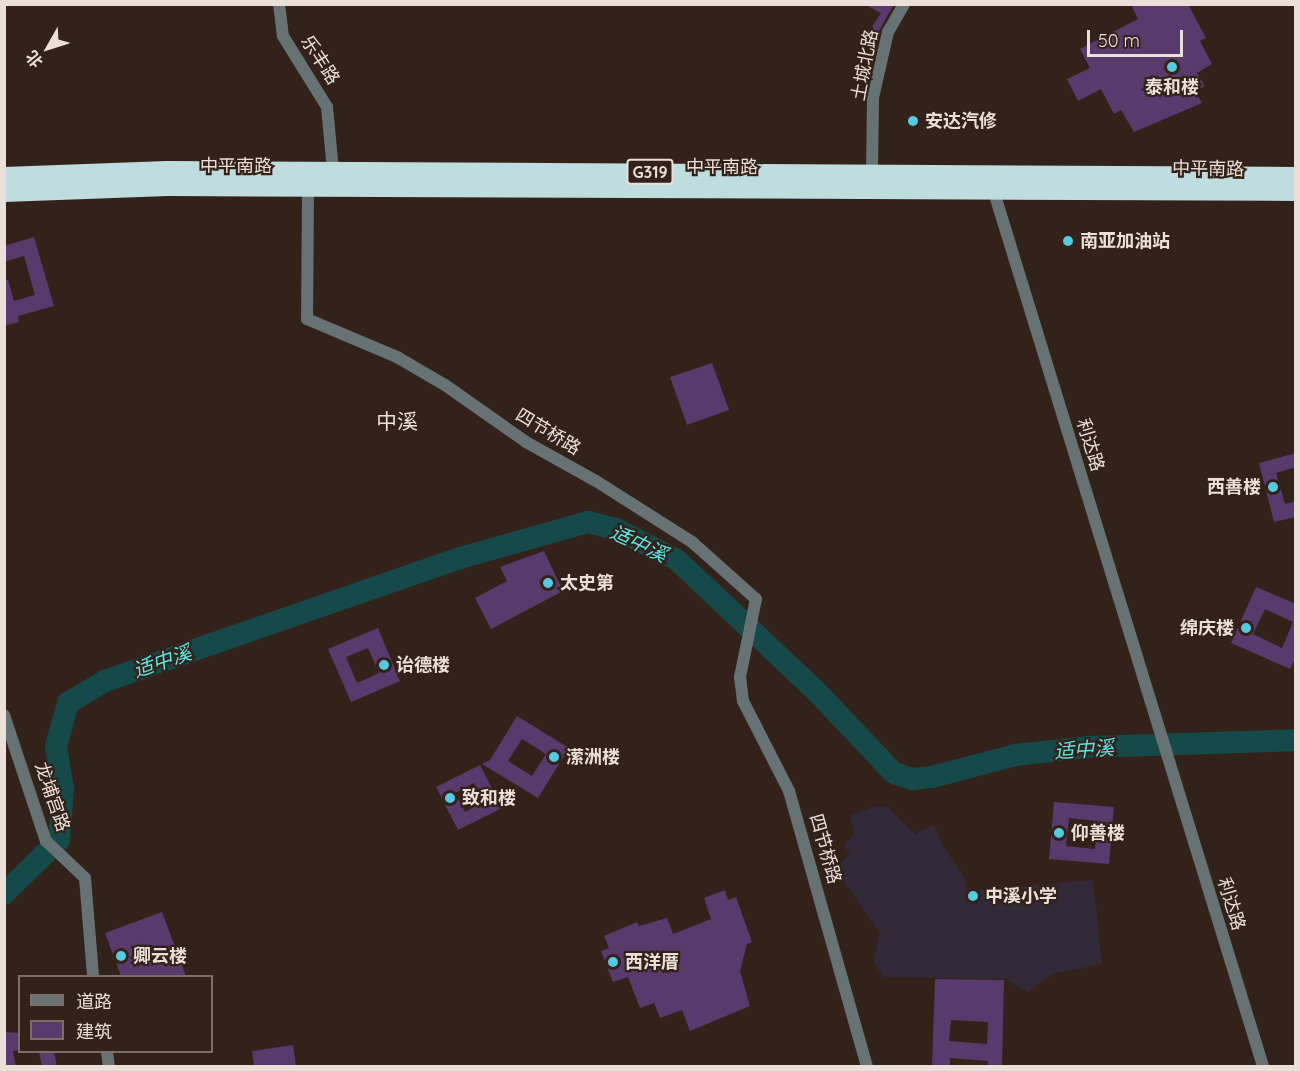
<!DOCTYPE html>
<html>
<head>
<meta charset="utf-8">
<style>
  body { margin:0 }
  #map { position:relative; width:1300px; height:1071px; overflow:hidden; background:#332219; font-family:Quicksand,"Noto Sans SC",sans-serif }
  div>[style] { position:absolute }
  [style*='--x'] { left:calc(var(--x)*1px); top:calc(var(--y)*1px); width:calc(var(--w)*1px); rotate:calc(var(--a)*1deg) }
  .education>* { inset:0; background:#332a39 }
  .river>* { height:22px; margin:-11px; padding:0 11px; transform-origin:11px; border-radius:11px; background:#164949 }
  .building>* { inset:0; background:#593a6d }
  .street>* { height:12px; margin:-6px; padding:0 6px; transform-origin:6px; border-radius:6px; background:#667273 }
  .highway>* { height:18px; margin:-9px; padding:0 9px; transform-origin:9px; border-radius:9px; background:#bfdcde }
  .dots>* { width:16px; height:16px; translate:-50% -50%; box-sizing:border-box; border:3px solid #332219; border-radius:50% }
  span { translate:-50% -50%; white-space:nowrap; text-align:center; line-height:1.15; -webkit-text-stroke:4.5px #332219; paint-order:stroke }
  .shield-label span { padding:2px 4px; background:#332219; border:2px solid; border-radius:4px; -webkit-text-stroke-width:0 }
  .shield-label { font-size:16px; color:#ebdfd9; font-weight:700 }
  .street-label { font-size:18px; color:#ebdfd9 }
  .poi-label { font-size:18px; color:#ebdfd9; font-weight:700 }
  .left { translate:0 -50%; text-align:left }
  .right { translate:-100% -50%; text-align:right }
  .water-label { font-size:20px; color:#5ae6e6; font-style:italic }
  .quarter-label { font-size:21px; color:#ebdfd9 }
  .frame { position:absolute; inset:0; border:6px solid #ebdfd9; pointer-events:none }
  .legend { position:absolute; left:18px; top:975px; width:195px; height:78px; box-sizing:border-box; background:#332219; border:2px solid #7d6e66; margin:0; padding:8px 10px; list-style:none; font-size:18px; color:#ebdfd9 }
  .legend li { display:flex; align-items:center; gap:12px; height:30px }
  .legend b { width:30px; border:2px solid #7d6e66 }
  .north { position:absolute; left:18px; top:18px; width:60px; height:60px; -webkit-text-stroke:4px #332219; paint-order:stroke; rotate:231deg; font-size:16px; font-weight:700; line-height:24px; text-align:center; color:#ebdfd9 }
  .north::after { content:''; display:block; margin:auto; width:21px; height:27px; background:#ebdfd9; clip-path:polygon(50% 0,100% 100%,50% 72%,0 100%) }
  .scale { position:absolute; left:1087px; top:30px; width:96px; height:27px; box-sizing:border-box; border:3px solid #ebdfd9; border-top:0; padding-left:8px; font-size:18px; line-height:21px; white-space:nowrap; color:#ebdfd9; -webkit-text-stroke:4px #332219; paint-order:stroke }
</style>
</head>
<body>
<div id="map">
  <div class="education">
    <i style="clip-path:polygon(877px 806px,888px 807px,915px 834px,934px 824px,943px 846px,964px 877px,968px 891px,1093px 880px,1102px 964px,1052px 974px,1028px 992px,1006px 979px,884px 977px,873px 962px,880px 933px,834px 867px,850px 854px,844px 846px,855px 834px,850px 815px)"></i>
  </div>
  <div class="river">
    <i style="--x:4;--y:894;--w:77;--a:-44.5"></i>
    <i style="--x:59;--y:840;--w:51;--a:-85.5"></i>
    <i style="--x:63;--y:789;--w:44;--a:-99.2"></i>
    <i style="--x:56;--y:746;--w:45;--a:-74.4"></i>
    <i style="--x:68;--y:703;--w:43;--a:-30.7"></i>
    <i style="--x:105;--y:681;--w:376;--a:-19.1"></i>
    <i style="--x:460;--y:558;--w:133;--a:-15.7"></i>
    <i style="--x:588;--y:522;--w:29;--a:14"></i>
    <i style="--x:616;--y:529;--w:68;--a:26.9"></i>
    <i style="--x:677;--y:560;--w:192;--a:43.3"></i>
    <i style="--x:817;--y:692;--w:112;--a:46.5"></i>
    <i style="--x:894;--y:773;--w:20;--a:18"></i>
    <i style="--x:913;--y:779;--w:19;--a:-6"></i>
    <i style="--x:932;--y:777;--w:86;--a:-14.8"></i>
    <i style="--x:1015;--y:755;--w:74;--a:-6.2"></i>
    <i style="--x:1089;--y:747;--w:207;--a:-1.9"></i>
  </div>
  <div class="building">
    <i style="clip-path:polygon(864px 4px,894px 4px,874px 40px,867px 35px,881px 13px)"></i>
    <i style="clip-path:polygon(1131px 4px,1188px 4px,1206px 38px,1200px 41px,1212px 64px,1197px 73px,1205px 86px,1195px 91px,1202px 103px,1134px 132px,1121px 110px,1114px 114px,1101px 89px,1078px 101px,1067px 79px,1090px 68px,1080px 49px,1138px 19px)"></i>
    <i style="clip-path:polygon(34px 237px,54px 306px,18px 316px,19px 322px,4px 326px,4px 280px,8px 280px,14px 301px,35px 295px,24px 256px,4px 262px,4px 246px)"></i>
    <i style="clip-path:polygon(712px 363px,729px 410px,687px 425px,670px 377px)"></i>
    <i style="clip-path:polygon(1296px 453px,1296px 467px,1276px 473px,1285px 504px,1296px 501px,1296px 517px,1274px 522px,1259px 463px)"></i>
    <i style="clip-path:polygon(544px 551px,563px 591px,491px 629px,475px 598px,507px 581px,500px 567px)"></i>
    <i style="clip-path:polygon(evenodd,1256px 587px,1296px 604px,1296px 657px,1290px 669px,1231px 643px,1256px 587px,1265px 609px,1293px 622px,1282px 648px,1253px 634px,1265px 609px)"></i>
    <i style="clip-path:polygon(evenodd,378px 628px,400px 681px,351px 702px,328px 649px,378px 628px,368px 648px,379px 673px,357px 683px,346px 657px,368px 648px)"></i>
    <i style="clip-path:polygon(evenodd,517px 716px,569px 748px,538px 798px,482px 764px,490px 760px,517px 716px,522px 739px,546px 754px,532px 776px,508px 761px,522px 739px)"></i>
    <i style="clip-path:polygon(evenodd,480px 765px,502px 808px,458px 830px,436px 787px,480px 765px,474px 783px,484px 802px,465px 812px,455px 793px,474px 783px)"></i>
    <i style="clip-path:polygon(evenodd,1054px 802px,1114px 807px,1109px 864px,1049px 859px,1054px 802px,1069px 818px,1098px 821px,1095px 849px,1066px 846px,1069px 818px)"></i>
    <i style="clip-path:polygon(725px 890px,728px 900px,736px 897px,752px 942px,747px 944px,740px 971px,750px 1006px,690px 1031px,682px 1010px,660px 1018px,654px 1003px,640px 1008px,628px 977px,613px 982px,601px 951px,609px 948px,604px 936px,637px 922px,639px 926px,667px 918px,673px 934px,711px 919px,704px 898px)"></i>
    <i style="clip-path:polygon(162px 912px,186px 976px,121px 976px,105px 933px)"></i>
    <i style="clip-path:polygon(evenodd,935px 979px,1004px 980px,1002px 1066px,988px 1066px,988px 1061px,950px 1058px,950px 1066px,932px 1066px,935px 979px,951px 1020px,988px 1022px,987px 1044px,949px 1041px,951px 1020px)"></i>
    <i style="clip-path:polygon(4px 1032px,20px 1033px,20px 1050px,13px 1051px,16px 1066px,4px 1066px)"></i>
    <i style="clip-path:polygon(293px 1045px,296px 1066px,254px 1066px,252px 1051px)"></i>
    <i style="clip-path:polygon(39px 1052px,54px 1052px,57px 1066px,42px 1066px)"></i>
  </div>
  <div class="street">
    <i style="--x:279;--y:4;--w:32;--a:83"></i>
    <i style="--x:283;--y:36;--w:84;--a:58.2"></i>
    <i style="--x:327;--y:107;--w:64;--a:84.6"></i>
    <i style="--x:872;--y:172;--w:74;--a:-89.2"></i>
    <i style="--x:873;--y:98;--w:68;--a:-77.2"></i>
    <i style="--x:888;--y:32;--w:32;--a:-60"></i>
    <i style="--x:308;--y:187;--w:132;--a:90.4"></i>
    <i style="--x:307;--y:319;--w:98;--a:22.9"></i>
    <i style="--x:397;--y:357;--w:56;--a:30.3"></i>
    <i style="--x:445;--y:385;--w:99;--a:35.1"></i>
    <i style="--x:526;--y:442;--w:80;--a:29.1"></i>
    <i style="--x:596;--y:481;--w:114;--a:32.4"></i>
    <i style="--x:692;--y:542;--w:86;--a:41.7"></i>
    <i style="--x:756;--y:599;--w:80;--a:101.6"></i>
    <i style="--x:740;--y:677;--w:24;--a:83"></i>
    <i style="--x:743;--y:701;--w:101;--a:62.9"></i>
    <i style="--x:789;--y:791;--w:286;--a:74.2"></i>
    <i style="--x:993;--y:189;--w:918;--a:72.89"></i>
    <i style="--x:4;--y:715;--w:133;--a:71.6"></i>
    <i style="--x:46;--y:841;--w:54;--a:43.5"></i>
    <i style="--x:85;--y:878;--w:98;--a:85.3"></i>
    <i style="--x:107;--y:1052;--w:14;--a:82"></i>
  </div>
  <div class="highway">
    <i style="--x:4;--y:176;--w:163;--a:-2.1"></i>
    <i style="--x:167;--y:170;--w:1129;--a:0.3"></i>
    <i style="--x:4;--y:193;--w:164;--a:-2.1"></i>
    <i style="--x:168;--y:187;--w:1128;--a:0.25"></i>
  </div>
  <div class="dots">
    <i style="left:1172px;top:67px;background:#55cae0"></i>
    <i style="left:913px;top:121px;background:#55cae0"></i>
    <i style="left:1068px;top:241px;background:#55cae0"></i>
    <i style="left:1273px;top:487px;background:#55cae0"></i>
    <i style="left:548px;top:583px;background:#55cae0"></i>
    <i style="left:1246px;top:628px;background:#55cae0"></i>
    <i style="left:384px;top:665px;background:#55cae0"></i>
    <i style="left:554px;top:757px;background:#55cae0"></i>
    <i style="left:450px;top:798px;background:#55cae0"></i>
    <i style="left:1059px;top:833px;background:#55cae0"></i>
    <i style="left:973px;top:896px;background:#55cae0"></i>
    <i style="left:121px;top:956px;background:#55cae0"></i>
    <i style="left:613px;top:962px;background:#55cae0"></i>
  </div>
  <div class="shield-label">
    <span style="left:650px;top:172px">G319</span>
  </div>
  <div class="street-label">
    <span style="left:320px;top:60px;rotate:57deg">乐丰路</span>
    <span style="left:865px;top:65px;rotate:-79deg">土城北路</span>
    <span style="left:236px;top:166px">中平南路</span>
    <span style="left:722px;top:167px">中平南路</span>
    <span style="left:1208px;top:169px;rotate:1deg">中平南路</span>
    <span style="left:548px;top:432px;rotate:31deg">四节桥路</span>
    <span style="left:1090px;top:445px;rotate:73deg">利达路</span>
    <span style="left:52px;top:797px;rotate:71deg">龙埔宫路</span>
    <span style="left:825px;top:849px;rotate:74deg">四节桥路</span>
    <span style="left:1231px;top:904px;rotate:73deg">利达路</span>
  </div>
  <div class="poi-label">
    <span style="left:1172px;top:87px">泰和楼</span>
    <span class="left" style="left:925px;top:121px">安达汽修</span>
    <span class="left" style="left:1080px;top:241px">南亚加油站</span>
    <span class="right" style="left:1261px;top:487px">西善楼</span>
    <span class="left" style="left:560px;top:583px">太史第</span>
    <span class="right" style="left:1234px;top:628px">绵庆楼</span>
    <span class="left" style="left:396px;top:665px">诒德楼</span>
    <span class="left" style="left:566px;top:757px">潆洲楼</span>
    <span class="left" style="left:462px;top:798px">致和楼</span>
    <span class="left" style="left:1071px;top:833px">仰善楼</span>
    <span class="left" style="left:985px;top:896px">中溪小学</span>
    <span class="left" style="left:133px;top:956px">卿云楼</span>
    <span class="left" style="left:625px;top:962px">西洋厝</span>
  </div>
  <div class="water-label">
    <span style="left:639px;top:543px;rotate:25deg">适中溪</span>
    <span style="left:162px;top:661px;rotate:-19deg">适中溪</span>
    <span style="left:1084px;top:749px;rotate:-4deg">适中溪</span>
  </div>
  <div class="quarter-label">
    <span style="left:397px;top:421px">中溪</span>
  </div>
  <div class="frame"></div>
  <ul class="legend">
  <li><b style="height:8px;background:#667273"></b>道路</li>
  <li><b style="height:16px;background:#593a6d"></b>建筑</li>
  </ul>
  <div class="north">北</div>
  <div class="scale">50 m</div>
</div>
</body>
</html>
